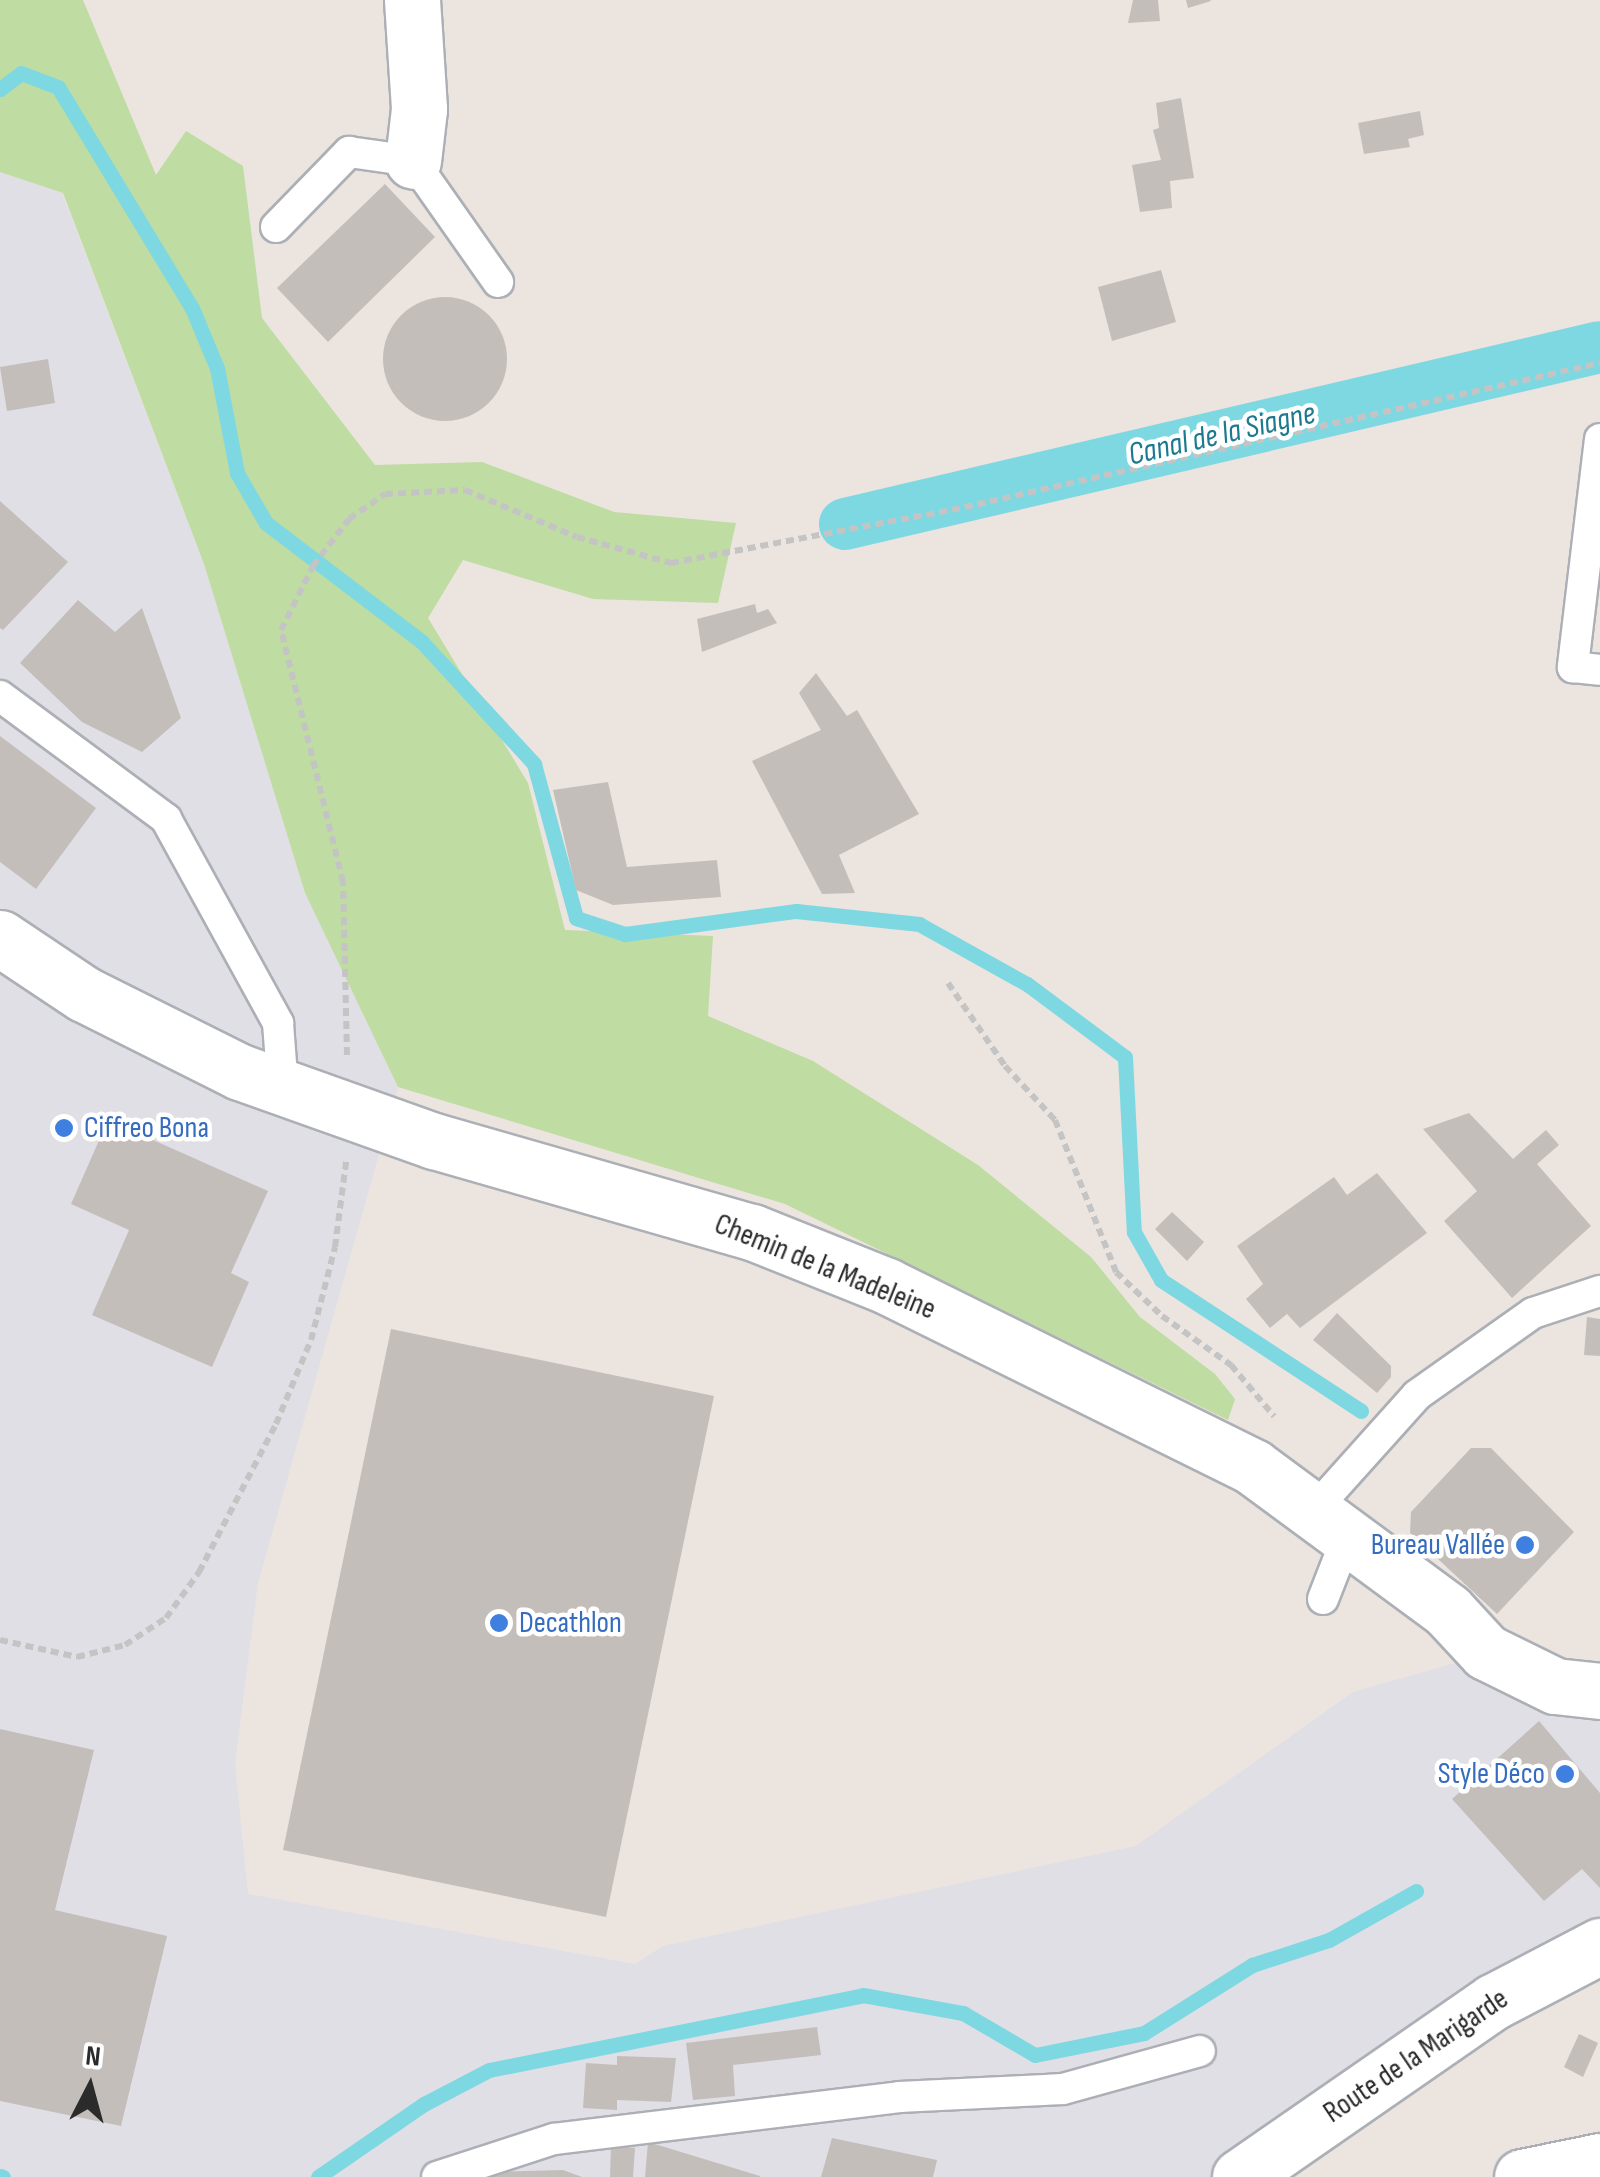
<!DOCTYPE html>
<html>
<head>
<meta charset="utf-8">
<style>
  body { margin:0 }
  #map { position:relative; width:1600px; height:2177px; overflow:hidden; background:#ece4df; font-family:"Sofia Sans Condensed",sans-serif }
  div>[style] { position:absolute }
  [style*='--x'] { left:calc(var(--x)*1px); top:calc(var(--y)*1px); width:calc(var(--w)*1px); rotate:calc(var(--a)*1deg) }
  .industrial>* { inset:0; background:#e0dfe5 }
  .green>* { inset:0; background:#bfdca2 }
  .stream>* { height:15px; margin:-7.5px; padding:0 7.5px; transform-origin:7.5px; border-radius:7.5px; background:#7ed8e2 }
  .canal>* { height:52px; margin:-26px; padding:0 26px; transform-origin:26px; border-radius:26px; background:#7ed8e2 }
  .building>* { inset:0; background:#c4bebb }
  .round { border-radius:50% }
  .path>* { height:6px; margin-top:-3px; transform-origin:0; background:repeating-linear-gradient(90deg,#c4c4c4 0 8px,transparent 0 13px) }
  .roads { filter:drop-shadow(2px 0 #acb0b6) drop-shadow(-2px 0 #acb0b6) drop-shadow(0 2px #acb0b6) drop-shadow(0 -2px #acb0b6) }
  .lane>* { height:30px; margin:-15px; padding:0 15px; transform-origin:15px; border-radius:15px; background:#fff }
  .street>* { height:55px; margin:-27.5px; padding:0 27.5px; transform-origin:27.5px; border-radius:27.5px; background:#fff }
  .secondary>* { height:55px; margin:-27.5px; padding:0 27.5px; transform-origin:27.5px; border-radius:27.5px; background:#fff }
  .dots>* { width:28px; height:28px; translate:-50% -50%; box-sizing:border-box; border:5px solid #fff; border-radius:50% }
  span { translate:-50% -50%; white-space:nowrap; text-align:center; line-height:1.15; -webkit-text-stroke:9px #fff; paint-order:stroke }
  .shop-label { font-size:30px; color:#366cbe }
  .left { translate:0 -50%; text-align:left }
  .right { translate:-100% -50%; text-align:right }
  .street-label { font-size:30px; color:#2b2b2b }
  .water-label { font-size:32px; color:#1c7a8f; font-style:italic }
  .north { position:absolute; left:40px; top:2037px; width:100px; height:100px; -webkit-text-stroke:8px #fff; paint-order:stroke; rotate:6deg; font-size:28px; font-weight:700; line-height:40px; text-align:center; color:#2b2b2b }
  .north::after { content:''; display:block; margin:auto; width:35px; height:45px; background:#2b2b2b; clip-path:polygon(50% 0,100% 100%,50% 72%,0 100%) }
</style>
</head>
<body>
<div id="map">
  <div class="industrial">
    <i style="clip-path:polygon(0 172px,62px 193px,204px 564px,305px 893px,398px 1087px,258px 1583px,235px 1763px,248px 1894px,635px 1964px,663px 1946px,1136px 1846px,1353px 1692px,1494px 1652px,1600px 1687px,1600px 1953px,1252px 2177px,0 2177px)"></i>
  </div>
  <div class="green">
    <i style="clip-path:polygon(0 0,83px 0,156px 175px,186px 131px,243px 166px,262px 318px,375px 465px,482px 462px,614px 512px,736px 523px,718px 603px,593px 599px,463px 560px,428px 618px,528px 783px,565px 930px,713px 936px,708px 1016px,813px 1061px,978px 1165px,1091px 1257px,1140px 1317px,1215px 1374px,1235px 1399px,1228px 1420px,785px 1204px,398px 1087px,305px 893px,204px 564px,63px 193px,0 172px)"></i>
  </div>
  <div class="stream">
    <i style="--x:0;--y:89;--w:26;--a:-37"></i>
    <i style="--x:21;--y:73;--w:40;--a:21"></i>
    <i style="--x:58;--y:87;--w:258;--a:58.8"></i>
    <i style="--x:192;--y:308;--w:65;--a:67.4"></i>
    <i style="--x:217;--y:368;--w:107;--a:79.2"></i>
    <i style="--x:237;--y:473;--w:58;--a:59.9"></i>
    <i style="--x:266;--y:523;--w:196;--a:37.3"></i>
    <i style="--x:422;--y:642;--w:166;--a:47.4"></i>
    <i style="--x:534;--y:764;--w:160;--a:74.7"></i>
    <i style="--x:576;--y:918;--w:52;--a:18.1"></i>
    <i style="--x:625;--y:934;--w:173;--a:-7.7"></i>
    <i style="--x:796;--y:911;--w:124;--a:6"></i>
    <i style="--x:919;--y:924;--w:124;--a:29.1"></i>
    <i style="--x:1027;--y:984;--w:122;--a:36.7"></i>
    <i style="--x:1125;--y:1057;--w:175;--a:87.1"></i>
    <i style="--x:1134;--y:1232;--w:55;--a:60.6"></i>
    <i style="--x:1161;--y:1280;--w:239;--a:33.2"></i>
    <i style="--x:0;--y:2176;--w:3;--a:18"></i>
    <i style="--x:318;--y:2177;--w:129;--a:-34.6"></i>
    <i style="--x:424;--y:2104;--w:73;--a:-27.6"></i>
    <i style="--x:489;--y:2070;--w:381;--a:-11.3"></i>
    <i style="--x:863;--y:1995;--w:102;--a:10.2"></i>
    <i style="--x:963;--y:2013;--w:83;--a:30.3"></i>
    <i style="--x:1035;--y:2055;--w:111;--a:-11.4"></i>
    <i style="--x:1144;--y:2033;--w:128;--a:-32.2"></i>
    <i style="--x:1252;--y:1965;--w:81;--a:-18"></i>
    <i style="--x:1329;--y:1940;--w:100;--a:-29.4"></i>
  </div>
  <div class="canal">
    <i style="--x:845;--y:524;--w:775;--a:-13.19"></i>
  </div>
  <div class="building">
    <i style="clip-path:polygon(1133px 0,1158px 0,1160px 21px,1128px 23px)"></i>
    <i style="clip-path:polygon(1186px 0,1210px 0,1211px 1px,1188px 8px)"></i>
    <i style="clip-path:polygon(1181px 98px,1194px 178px,1170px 181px,1172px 208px,1140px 212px,1132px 165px,1161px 160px,1153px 130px,1159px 128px,1156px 103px)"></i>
    <i style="clip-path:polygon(1420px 111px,1424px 135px,1408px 139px,1410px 147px,1364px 154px,1358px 123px)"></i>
    <i style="clip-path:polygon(385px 184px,435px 237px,328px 342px,277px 288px)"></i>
    <i style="clip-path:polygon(1161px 270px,1176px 322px,1112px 341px,1098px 287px)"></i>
    <i class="round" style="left:383px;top:297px;width:124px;height:124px"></i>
    <i style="clip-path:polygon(48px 359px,55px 403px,7px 411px,0 367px)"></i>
    <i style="clip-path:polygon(0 501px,68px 562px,3px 630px,0 628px)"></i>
    <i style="clip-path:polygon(78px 600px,115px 632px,142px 608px,181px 718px,142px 752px,82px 722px,20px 663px)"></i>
    <i style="clip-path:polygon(755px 604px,757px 613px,768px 609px,777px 623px,702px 652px,697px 619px)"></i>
    <i style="clip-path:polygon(816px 673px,847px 716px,857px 710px,919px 814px,839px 855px,855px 893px,822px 894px,752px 761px,821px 730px,799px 693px)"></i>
    <i style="clip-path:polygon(0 736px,96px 808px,36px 889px,0 862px)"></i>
    <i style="clip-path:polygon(608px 782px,627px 867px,717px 860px,721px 897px,613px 905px,576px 890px,553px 790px)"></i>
    <i style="clip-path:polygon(1469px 1113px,1513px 1159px,1546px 1130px,1559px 1145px,1537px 1164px,1591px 1226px,1512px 1298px,1444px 1221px,1477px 1191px,1423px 1129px)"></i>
    <i style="clip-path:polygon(108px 1120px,268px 1191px,231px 1273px,249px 1282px,212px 1367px,92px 1315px,129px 1230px,71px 1204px)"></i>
    <i style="clip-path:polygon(1377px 1173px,1427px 1233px,1300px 1328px,1287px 1314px,1270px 1328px,1246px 1299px,1263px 1284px,1237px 1246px,1334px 1177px,1347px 1195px)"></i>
    <i style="clip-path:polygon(1172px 1212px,1204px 1242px,1187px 1261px,1155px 1229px)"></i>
    <i style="clip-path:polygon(1337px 1313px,1391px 1366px,1391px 1377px,1377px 1393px,1313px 1340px)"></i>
    <i style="clip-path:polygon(1587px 1317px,1600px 1319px,1600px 1356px,1584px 1355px)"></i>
    <i style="clip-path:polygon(391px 1329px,714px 1396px,606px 1917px,283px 1850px)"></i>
    <i style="clip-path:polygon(1471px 1448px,1491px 1448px,1574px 1532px,1497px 1614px,1410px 1533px,1411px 1512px)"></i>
    <i style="clip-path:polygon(1539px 1721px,1600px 1793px,1600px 1888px,1582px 1869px,1544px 1901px,1452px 1799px)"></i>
    <i style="clip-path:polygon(0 1729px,94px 1750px,55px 1910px,167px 1936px,121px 2126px,0 2101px)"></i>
    <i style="clip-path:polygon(817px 2027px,821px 2055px,733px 2065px,735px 2096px,693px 2100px,686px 2043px)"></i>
    <i style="clip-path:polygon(1579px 2034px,1598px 2043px,1583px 2077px,1564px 2067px)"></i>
    <i style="clip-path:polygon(617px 2056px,676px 2058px,671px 2102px,617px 2100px,617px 2110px,583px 2108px,586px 2063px,617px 2065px)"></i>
    <i style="clip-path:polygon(832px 2138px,937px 2160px,933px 2177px,821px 2177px)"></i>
    <i style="clip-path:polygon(648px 2142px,760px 2176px,760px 2177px,645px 2177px)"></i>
    <i style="clip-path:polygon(611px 2146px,635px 2148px,633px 2177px,610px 2177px)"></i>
    <i style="clip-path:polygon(563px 2170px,582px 2177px,490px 2177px,490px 2172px)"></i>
  </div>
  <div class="path">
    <i style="--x:948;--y:983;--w:101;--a:55.5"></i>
    <i style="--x:1005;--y:1066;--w:74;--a:47.2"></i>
    <i style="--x:1055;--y:1120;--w:164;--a:68.1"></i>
    <i style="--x:1116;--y:1272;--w:64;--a:43.7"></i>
    <i style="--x:1162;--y:1316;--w:85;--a:35.4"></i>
    <i style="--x:1231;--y:1365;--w:67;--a:49.9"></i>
    <i style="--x:347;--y:1055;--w:173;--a:-91.3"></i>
    <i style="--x:343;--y:882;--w:260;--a:-103.8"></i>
    <i style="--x:281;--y:630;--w:72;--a:-63.4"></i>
    <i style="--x:313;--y:566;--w:59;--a:-52.5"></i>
    <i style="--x:349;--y:519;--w:44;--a:-34.8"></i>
    <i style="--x:385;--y:494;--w:80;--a:-2.9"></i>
    <i style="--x:465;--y:490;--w:121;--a:22.8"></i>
    <i style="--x:577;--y:537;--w:98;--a:15.5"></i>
    <i style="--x:671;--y:563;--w:286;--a:-10.7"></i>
    <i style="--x:952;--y:510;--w:664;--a:-12.78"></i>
    <i style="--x:0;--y:1640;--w:79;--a:12.4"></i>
    <i style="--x:77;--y:1657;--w:49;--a:-14"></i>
    <i style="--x:125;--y:1645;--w:49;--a:-33.4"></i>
    <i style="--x:166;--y:1618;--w:57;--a:-54.3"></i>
    <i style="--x:199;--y:1572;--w:167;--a:-62.5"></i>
    <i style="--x:276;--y:1424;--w:91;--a:-67.4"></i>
    <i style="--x:311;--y:1340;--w:96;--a:-75.5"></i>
    <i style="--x:335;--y:1247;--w:86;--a:-82.6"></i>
  </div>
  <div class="roads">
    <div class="lane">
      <i style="--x:276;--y:227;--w:105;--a:-45.8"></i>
      <i style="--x:349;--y:152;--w:65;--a:8"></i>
      <i style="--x:413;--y:161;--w:148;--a:54.9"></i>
      <i style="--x:1600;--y:439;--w:230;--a:96.8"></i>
      <i style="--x:1573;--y:667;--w:27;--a:6"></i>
      <i style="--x:0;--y:696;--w:207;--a:36.5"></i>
      <i style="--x:166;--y:819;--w:233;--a:61.2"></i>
      <i style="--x:278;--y:1023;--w:66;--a:85.7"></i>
      <i style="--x:1313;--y:1511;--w:156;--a:-48.1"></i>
      <i style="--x:1417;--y:1395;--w:142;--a:-35.3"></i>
      <i style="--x:1533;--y:1313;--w:71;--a:-18.2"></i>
      <i style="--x:1323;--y:1599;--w:69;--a:-68.7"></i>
      <i style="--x:437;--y:2177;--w:123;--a:-18"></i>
      <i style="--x:554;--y:2139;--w:348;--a:-6.9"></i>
      <i style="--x:899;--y:2097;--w:164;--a:-2.8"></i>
      <i style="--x:1063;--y:2089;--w:142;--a:-15.5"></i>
    </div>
    <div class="street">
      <i style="--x:412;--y:0;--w:109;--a:86.3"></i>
      <i style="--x:419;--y:109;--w:52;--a:96.6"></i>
      <i style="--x:0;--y:938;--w:101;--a:33.7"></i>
      <i style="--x:84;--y:994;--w:174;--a:26.6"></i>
      <i style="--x:240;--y:1072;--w:206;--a:19.6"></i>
      <i style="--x:434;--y:1141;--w:331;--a:16"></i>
      <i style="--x:752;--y:1232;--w:145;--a:21.8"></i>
      <i style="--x:887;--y:1286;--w:408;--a:26.3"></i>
      <i style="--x:1253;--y:1467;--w:242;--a:36.4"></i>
      <i style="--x:1448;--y:1611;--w:56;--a:47.2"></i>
      <i style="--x:1486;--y:1652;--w:77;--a:26.2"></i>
      <i style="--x:1555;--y:1686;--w:45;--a:6.3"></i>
      <i style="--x:1522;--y:2177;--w:80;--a:-11.6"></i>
    </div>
    <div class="secondary">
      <i style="--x:1240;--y:2177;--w:308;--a:-34.7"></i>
      <i style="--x:1493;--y:2002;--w:121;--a:-27.6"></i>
    </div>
  </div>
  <div class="dots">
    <i style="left:64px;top:1128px;background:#3f7fe0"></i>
    <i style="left:1525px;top:1545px;background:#3f7fe0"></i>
    <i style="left:499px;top:1623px;background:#3f7fe0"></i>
    <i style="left:1565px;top:1774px;background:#3f7fe0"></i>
  </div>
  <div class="shop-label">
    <span class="left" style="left:84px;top:1128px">Ciffreo Bona</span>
    <span class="right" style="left:1505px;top:1545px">Bureau Vallée</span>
    <span class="left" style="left:519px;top:1623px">Decathlon</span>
    <span class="right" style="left:1545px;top:1774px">Style Déco</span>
  </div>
  <div class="street-label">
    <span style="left:825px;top:1267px;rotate:22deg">Chemin de la Madeleine</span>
    <span style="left:1416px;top:2056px;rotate:-34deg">Route de la Marigarde</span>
  </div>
  <div class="water-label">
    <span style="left:1222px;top:435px;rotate:-13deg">Canal de la Siagne</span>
  </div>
  <div class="north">N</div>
</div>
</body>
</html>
